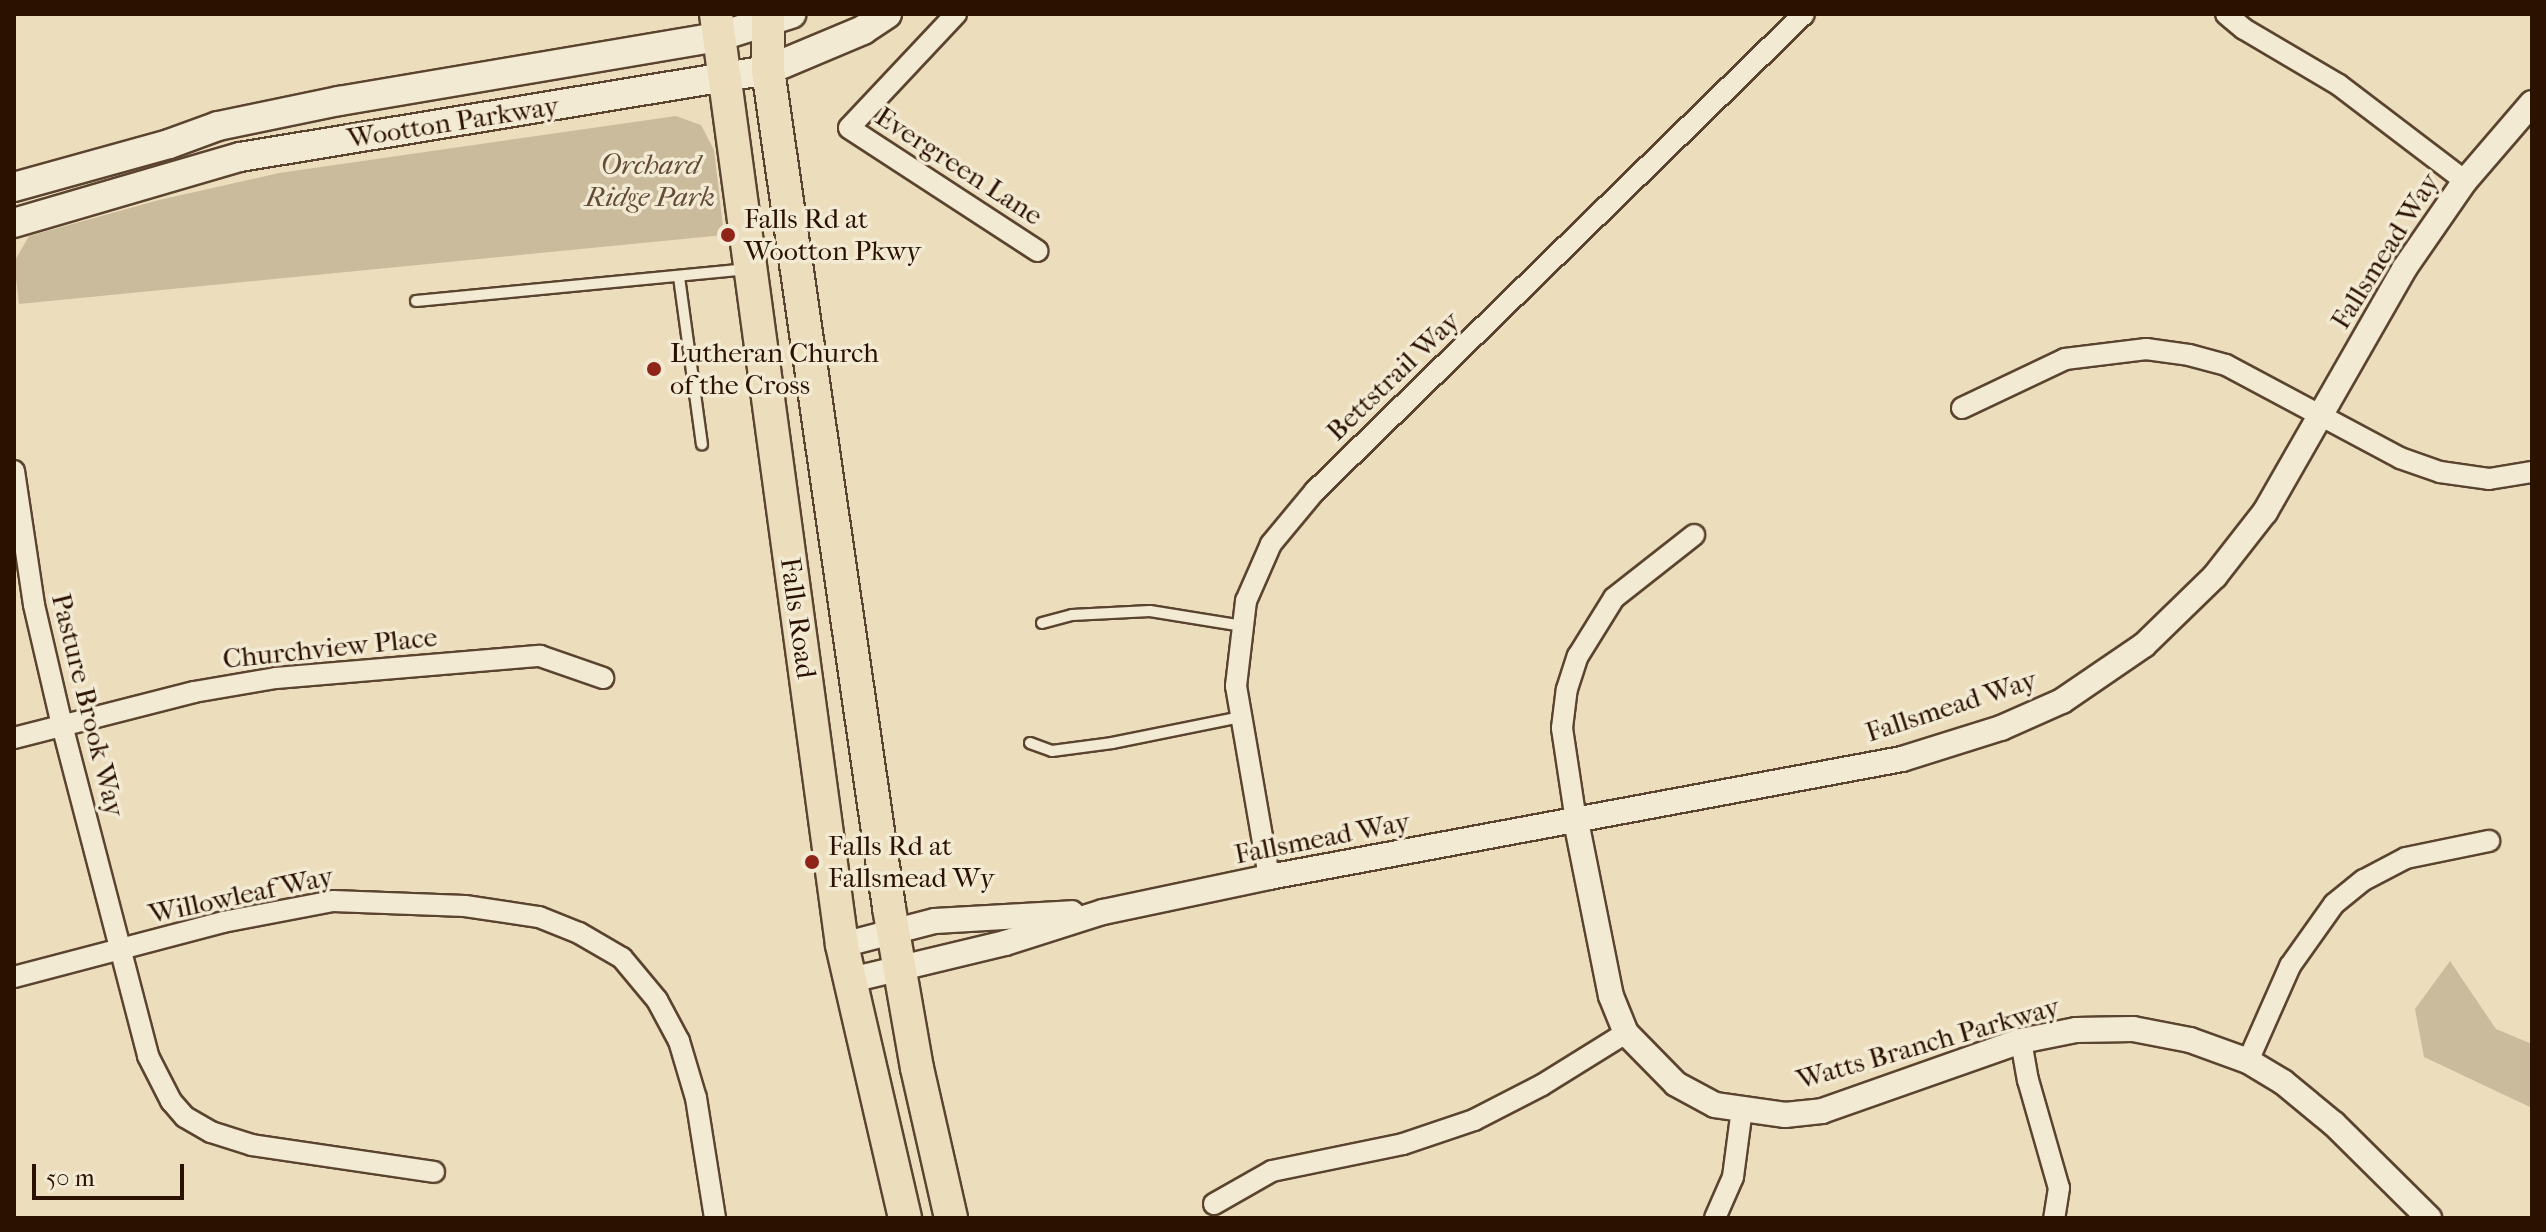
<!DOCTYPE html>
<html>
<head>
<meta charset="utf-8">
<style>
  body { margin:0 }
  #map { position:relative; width:2546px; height:1232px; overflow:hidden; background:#ecdebd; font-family:"IM FELL French Canon",serif }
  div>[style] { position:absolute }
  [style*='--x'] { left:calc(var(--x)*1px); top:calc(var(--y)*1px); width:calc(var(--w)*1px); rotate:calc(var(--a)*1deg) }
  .green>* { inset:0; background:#cbbb9d }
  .roads { filter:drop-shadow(2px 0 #5b442f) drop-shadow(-2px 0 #5b442f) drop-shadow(0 2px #5b442f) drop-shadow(0 -2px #5b442f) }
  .service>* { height:10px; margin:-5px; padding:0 5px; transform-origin:5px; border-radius:5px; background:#f3ead4 }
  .minor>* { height:20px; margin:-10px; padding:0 10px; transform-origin:10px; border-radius:10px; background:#f3ead4 }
  .tertiary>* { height:24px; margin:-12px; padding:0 12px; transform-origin:12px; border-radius:12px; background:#f3ead4 }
  .secondary>* { height:28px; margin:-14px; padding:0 14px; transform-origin:14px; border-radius:14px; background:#f3ead4 }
  .primary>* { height:32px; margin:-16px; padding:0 16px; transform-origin:16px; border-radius:16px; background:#ecdebd }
  .dots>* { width:22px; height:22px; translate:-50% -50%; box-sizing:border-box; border:4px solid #f3ead4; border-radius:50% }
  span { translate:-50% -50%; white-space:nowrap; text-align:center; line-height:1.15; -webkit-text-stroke:7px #f3ead4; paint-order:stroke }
  .street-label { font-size:28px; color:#2b1100 }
  .park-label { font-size:28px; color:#634c37; font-style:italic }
  .poi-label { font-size:28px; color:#2b1100 }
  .left { translate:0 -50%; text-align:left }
  .frame { position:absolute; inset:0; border:16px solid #2b1100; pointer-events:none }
  .scale { position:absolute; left:32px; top:1164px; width:152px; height:36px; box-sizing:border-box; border:4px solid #2b1100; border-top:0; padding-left:10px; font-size:24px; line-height:28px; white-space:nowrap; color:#2b1100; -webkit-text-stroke:6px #f3ead4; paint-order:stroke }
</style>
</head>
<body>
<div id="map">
  <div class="green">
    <i style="clip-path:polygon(676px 116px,701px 125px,714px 150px,724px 235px,19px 304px,14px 262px,29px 236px,159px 200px,279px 173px)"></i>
    <i style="clip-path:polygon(2450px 961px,2496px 1029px,2532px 1044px,2532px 1108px,2424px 1057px,2415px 1009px)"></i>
  </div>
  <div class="roads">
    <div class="service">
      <i style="--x:679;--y:277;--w:169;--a:82.2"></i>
      <i style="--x:416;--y:301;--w:334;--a:-5.5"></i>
      <i style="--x:1042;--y:623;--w:31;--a:-15"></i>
      <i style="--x:1072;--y:615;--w:78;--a:-2.9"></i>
      <i style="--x:1150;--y:611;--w:94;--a:9.2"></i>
      <i style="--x:1030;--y:743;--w:23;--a:20"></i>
      <i style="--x:1052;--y:751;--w:61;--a:-7.6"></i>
      <i style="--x:1112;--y:743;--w:132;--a:-11.4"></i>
    </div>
    <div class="minor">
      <i style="--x:956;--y:14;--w:156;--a:133.2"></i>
      <i style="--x:849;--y:128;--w:225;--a:33.1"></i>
      <i style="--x:2226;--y:14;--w:23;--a:40"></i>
      <i style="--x:2244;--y:29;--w:110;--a:30.5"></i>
      <i style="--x:2339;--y:85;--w:158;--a:37.3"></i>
      <i style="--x:1962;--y:408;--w:114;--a:-25.4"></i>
      <i style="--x:2065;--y:359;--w:82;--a:-7"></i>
      <i style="--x:2146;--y:349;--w:43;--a:7.9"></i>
      <i style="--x:2189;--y:355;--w:38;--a:15"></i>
      <i style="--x:2226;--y:365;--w:197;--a:28.1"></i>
      <i style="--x:2400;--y:458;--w:42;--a:19.3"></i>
      <i style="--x:2440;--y:472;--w:49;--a:8.1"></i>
      <i style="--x:2489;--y:479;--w:44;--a:-9.2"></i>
      <i style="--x:14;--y:471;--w:135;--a:81.5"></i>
      <i style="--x:34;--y:605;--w:123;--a:76.9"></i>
      <i style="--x:62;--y:725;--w:342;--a:75.4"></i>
      <i style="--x:148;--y:1056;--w:51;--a:62.9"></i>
      <i style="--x:171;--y:1101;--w:21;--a:49"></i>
      <i style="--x:185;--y:1117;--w:30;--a:30"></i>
      <i style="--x:211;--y:1132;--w:43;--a:17.6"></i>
      <i style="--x:252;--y:1145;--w:184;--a:8.4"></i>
      <i style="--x:14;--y:738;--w:186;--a:-14.3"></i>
      <i style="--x:194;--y:692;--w:83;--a:-9.7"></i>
      <i style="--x:276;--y:678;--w:265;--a:-4.8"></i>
      <i style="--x:540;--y:656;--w:67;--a:19.2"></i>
      <i style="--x:1576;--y:821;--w:94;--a:-98.6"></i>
      <i style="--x:1562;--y:728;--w:39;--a:-83"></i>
      <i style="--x:1567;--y:689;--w:35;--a:-72"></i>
      <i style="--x:1578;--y:656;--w:68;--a:-58.2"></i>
      <i style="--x:1614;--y:598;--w:102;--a:-38.2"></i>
      <i style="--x:1269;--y:877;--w:194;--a:-99.8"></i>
      <i style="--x:1236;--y:686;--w:86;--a:-83.3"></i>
      <i style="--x:1246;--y:601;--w:62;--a:-66.3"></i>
      <i style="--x:1271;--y:544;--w:69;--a:-50.3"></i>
      <i style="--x:1315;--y:491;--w:683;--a:-44.29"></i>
      <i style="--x:14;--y:977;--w:216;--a:-14.7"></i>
      <i style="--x:223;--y:922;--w:112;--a:-10.8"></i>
      <i style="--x:333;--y:901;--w:132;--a:2.2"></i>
      <i style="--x:465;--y:906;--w:75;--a:8.5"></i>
      <i style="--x:539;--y:917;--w:43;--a:21.8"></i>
      <i style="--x:579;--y:933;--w:50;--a:30.2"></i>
      <i style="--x:622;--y:958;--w:55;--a:50.2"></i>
      <i style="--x:657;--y:1000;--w:47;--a:61.8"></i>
      <i style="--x:679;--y:1041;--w:59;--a:73.4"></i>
      <i style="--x:696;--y:1098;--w:121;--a:81"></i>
      <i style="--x:2021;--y:1041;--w:40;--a:80"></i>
      <i style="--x:2028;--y:1080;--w:112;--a:74"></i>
      <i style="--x:2059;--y:1188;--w:30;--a:99"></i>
      <i style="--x:2248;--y:1061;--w:104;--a:-66.1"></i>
      <i style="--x:2290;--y:966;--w:76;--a:-54.6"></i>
      <i style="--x:2334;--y:904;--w:38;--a:-39"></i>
      <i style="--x:2364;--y:880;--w:47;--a:-27.6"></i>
      <i style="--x:2406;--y:858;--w:85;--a:-11.6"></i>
      <i style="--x:1214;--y:1204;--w:67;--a:-29.6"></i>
      <i style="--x:1272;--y:1171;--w:134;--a:-11.6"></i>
      <i style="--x:1403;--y:1144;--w:75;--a:-18.7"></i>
      <i style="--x:1474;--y:1120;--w:76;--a:-27.2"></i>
      <i style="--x:1542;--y:1085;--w:99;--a:-31.8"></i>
      <i style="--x:1715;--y:1218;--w:45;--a:-66.3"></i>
      <i style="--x:1733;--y:1177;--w:69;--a:-82.5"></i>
    </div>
    <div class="tertiary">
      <i style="--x:1576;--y:821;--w:178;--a:78.7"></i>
      <i style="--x:1611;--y:996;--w:40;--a:68"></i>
      <i style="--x:1626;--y:1033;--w:71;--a:45.6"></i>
      <i style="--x:1676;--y:1084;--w:44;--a:28.3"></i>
      <i style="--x:1715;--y:1105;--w:71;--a:8.1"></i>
      <i style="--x:1785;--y:1115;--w:37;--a:-6"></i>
      <i style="--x:1822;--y:1111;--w:211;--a:-19.4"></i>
      <i style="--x:2021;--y:1041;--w:56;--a:-11.3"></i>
      <i style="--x:2076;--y:1030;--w:57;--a:-1"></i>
      <i style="--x:2133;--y:1029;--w:58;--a:10.9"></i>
      <i style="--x:2190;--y:1040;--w:62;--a:19.9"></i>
      <i style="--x:2248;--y:1061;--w:41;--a:31"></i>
      <i style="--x:2283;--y:1082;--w:66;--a:39.5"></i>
      <i style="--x:2334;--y:1124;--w:134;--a:44.7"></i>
      <i style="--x:842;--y:945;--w:96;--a:-14.5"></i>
      <i style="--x:935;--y:921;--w:137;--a:-3.3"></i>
      <i style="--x:851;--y:980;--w:158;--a:-13.5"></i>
      <i style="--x:1005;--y:943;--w:103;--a:-17.6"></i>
      <i style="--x:1103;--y:912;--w:170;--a:-11.9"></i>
      <i style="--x:1269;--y:877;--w:644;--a:-10.56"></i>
      <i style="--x:1902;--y:759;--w:104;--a:-17.4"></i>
      <i style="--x:2001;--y:728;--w:67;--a:-23.9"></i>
      <i style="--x:2062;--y:701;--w:99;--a:-34.3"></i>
      <i style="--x:2144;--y:645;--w:99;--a:-44.2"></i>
      <i style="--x:2215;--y:576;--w:81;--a:-52"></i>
      <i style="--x:2265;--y:512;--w:280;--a:-60.2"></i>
      <i style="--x:2404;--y:269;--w:107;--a:-55.3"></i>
      <i style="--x:2465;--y:181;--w:103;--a:-49.3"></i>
    </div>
    <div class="secondary">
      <i style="--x:14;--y:187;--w:161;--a:-15.5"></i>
      <i style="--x:169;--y:144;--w:52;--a:-20.2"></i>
      <i style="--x:218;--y:126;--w:124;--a:-11.7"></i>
      <i style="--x:339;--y:101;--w:384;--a:-9.6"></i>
      <i style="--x:718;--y:37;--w:77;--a:-17.5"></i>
      <i style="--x:14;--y:223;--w:235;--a:-16.3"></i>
      <i style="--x:240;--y:157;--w:535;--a:-9.36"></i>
      <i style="--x:768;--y:70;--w:103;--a:-22.8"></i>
      <i style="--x:863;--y:30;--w:29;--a:-34"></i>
    </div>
    <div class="primary">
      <i style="--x:716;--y:14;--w:939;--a:82.29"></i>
      <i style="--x:842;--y:945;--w:280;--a:77"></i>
      <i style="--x:768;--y:14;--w:56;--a:90"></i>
      <i style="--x:768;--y:70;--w:847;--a:81.78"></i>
      <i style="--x:889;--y:908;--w:162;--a:80.1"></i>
      <i style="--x:917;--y:1068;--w:154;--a:77.2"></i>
    </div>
  </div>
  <div class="dots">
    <i style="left:728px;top:235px;background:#8f2418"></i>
    <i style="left:654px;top:369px;background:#8f2418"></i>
    <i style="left:812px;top:862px;background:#8f2418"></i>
  </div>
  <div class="street-label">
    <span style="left:453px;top:122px;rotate:-9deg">Wootton Parkway</span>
    <span style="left:959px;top:166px;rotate:33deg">Evergreen Lane</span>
    <span style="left:2385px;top:251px;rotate:-58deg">Fallsmead Way</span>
    <span style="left:1393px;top:376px;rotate:-44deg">Bettstrail Way</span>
    <span style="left:798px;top:618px;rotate:82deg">Falls Road</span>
    <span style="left:330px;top:648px;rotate:-6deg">Churchview Place</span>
    <span style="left:88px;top:705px;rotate:76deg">Pasture Brook Way</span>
    <span style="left:1951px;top:706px;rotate:-18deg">Fallsmead Way</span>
    <span style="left:1322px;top:838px;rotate:-11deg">Fallsmead Way</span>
    <span style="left:241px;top:895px;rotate:-12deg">Willowleaf Way</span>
    <span style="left:1928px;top:1043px;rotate:-16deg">Watts Branch Parkway</span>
  </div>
  <div class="park-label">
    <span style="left:650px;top:181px">Orchard<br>Ridge Park</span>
  </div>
  <div class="poi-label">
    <span class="left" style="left:744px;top:235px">Falls Rd at<br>Wootton Pkwy</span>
    <span class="left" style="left:670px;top:369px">Lutheran Church<br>of the Cross</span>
    <span class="left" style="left:828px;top:862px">Falls Rd at<br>Fallsmead Wy</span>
  </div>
  <div class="frame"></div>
  <div class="scale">50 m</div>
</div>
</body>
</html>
